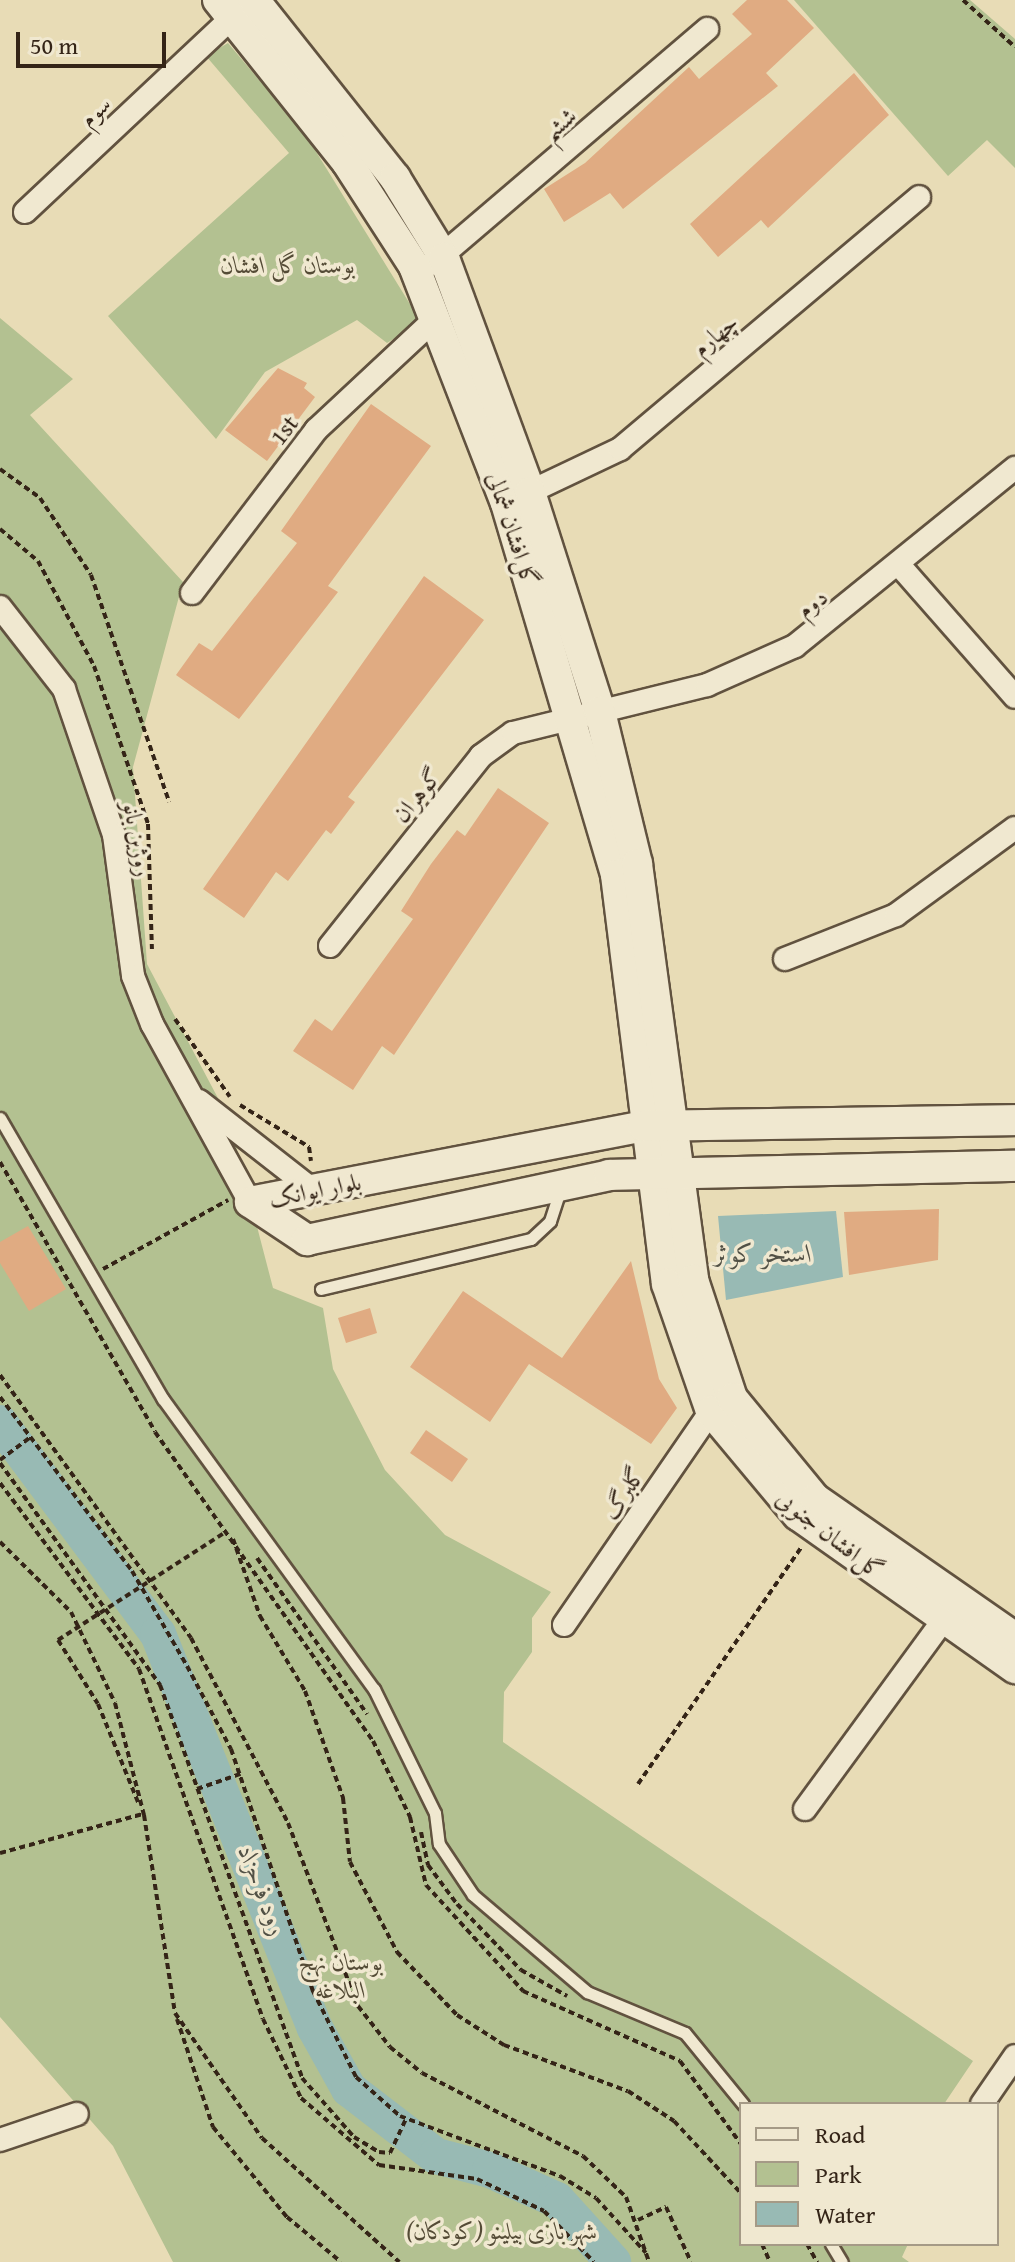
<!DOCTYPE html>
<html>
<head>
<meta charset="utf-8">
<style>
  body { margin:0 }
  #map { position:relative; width:1015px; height:2262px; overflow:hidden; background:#e8dcb6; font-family:"Gentium Book Plus",Amiri,serif }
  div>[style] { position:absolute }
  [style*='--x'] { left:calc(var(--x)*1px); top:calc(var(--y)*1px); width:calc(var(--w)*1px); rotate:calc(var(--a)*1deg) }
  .green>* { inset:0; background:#b3c191 }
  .water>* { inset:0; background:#98bab4 }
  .river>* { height:36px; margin:-18px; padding:0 18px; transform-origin:18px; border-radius:18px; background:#98bab4 }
  .building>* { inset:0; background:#e0ab82 }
  .path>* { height:4px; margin-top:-2px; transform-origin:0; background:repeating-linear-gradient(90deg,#342417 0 6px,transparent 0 10px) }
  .roads { filter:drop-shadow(2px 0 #61523f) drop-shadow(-2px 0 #61523f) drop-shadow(0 2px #61523f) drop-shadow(0 -2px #61523f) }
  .lane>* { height:11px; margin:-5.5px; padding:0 5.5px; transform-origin:5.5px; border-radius:5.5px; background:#f0e8d0 }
  .street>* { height:22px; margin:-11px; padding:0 11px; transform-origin:11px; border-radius:11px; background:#f0e8d0 }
  .secondary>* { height:30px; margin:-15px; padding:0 15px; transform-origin:15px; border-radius:15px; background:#f0e8d0 }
  .path-bridge>* { height:4px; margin-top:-2px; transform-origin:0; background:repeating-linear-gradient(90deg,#342417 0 6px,transparent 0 10px) }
  span { translate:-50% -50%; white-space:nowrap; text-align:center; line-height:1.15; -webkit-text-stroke:7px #f0e8d0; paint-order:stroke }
  .street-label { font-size:24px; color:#342417 }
  .park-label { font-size:24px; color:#544b36; font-style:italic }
  .water-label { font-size:26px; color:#525146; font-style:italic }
  .legend { position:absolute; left:739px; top:2102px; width:260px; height:144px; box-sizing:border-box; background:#f0e8d0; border:2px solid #a59a86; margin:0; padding:10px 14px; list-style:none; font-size:24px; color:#342417 }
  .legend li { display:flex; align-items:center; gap:16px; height:40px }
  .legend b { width:40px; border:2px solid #a59a86 }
  .scale { position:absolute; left:16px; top:32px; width:150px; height:36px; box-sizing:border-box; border:4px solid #342417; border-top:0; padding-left:10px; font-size:24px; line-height:28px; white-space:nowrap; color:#342417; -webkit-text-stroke:6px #f0e8d0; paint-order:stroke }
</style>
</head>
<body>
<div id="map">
  <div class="green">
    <i style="clip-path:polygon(794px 0,970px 0,1015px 39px,1015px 168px,987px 140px,948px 176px)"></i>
    <i style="clip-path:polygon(228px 43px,307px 137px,421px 322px,387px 343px,357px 320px,265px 372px,216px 439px,108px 316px,289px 153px,206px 56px)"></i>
    <i style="clip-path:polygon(0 318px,73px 379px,30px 415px,183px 582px,133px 767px,147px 964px,229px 1119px,273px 1288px,323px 1308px,333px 1369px,385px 1470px,445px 1535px,551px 1592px,532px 1618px,532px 1652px,504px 1692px,503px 1742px,973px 2061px,944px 2104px,741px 2104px,741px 2244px,908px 2244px,902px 2257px,909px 2262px,173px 2262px,113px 2146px,0 2017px)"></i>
  </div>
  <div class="water">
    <i style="clip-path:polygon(836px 1211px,843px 1277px,726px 1300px,718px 1216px)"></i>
  </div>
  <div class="river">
    <i style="--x:0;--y:1423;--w:264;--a:53.2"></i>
    <i style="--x:158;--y:1634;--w:424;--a:68.3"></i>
    <i style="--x:315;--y:2028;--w:70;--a:60.9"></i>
    <i style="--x:349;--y:2089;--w:110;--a:37.6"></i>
    <i style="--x:436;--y:2156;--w:56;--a:14.5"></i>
    <i style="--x:490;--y:2170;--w:73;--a:24.1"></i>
    <i style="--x:557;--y:2200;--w:84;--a:47.9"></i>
  </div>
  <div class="building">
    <i style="clip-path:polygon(747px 0,787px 0,814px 28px,766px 73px,778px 86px,623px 209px,610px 193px,564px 222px,544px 189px,585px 163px,689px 67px,699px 79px,752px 34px,732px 14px)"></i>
    <i style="clip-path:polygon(854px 73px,889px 115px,768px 228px,761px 220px,718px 257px,690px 224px)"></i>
    <i style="clip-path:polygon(278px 368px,307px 383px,304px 388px,315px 397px,267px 461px,225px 430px)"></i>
    <i style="clip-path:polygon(371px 404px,431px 446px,328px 586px,338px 592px,239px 719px,176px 675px,199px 643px,212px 651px,297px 543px,281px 531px)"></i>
    <i style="clip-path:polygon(424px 576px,484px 620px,348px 797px,355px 802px,331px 834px,326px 830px,288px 881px,276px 872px,244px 918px,203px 889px)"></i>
    <i style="clip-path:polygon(498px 788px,549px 823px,394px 1055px,382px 1046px,353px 1090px,293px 1051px,315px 1019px,332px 1031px,413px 919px,401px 911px,431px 864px,457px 830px,465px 836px)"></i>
    <i style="clip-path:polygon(939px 1209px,938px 1260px,849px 1275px,844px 1212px)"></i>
    <i style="clip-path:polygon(28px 1226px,66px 1289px,29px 1311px,0 1263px,0 1242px)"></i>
    <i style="clip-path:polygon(631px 1261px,659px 1379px,677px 1408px,651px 1444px,529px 1364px,490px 1422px,410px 1367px,463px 1291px,562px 1358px)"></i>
    <i style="clip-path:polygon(370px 1308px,377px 1333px,346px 1343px,338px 1318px)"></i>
    <i style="clip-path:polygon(426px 1430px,468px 1459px,452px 1482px,410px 1453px)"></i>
  </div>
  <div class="path">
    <i style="--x:963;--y:0;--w:70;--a:42.1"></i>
    <i style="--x:0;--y:469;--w:49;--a:35.9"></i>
    <i style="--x:40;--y:498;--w:92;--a:56.5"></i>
    <i style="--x:91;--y:575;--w:240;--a:71"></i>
    <i style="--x:0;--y:529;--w:50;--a:40.1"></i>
    <i style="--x:38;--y:561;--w:119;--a:61.9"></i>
    <i style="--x:94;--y:666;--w:167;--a:71.1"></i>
    <i style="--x:148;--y:824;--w:125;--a:88.2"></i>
    <i style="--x:175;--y:1019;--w:95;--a:54.8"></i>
    <i style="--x:240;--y:1105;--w:81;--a:31.3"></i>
    <i style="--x:309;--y:1147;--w:14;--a:82"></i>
    <i style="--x:0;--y:1162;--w:311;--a:60.1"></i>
    <i style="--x:155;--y:1432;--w:378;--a:54.8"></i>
    <i style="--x:373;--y:1741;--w:85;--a:64"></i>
    <i style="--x:410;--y:1817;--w:70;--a:76.8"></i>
    <i style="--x:426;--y:1885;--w:144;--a:47.5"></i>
    <i style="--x:523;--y:1991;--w:172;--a:24"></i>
    <i style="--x:680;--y:2061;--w:103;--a:53.7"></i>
    <i style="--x:103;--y:1269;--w:143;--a:-28.9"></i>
    <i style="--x:0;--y:1375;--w:325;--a:54"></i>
    <i style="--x:191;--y:1638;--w:209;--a:62.3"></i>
    <i style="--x:288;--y:1823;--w:196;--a:69.1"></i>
    <i style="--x:358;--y:2006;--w:52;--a:52"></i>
    <i style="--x:390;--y:2047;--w:41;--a:39.1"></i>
    <i style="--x:422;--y:2073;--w:181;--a:27.3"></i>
    <i style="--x:583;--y:2156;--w:59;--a:43.6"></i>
    <i style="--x:626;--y:2197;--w:69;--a:70.5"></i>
    <i style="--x:0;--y:1397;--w:218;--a:52.8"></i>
    <i style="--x:132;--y:1571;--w:110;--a:59.9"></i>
    <i style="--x:187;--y:1666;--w:94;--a:62.1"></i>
    <i style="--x:231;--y:1749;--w:256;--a:71.3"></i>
    <i style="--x:313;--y:1991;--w:96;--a:63.4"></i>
    <i style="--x:356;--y:2077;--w:59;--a:41.6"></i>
    <i style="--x:400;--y:2116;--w:171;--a:20.6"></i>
    <i style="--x:560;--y:2176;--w:42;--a:31.4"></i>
    <i style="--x:596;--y:2198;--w:74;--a:47.7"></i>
    <i style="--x:0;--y:1460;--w:39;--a:-37"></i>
    <i style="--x:0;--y:1463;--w:274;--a:54.2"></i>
    <i style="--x:160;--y:1685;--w:418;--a:70.1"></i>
    <i style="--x:302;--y:2078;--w:79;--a:48.6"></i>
    <i style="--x:354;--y:2137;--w:29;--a:31"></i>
    <i style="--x:379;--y:2152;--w:11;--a:5"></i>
    <i style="--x:390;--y:2153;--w:38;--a:-65"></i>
    <i style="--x:0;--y:1483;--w:232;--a:53.2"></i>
    <i style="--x:139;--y:1669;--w:371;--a:70.5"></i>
    <i style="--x:263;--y:2019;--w:88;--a:64.3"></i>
    <i style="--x:301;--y:2098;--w:103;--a:40.7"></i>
    <i style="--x:379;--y:2165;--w:99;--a:8.1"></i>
    <i style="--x:477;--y:2179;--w:74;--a:25.5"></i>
    <i style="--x:544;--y:2211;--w:71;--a:45.6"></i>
    <i style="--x:233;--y:1539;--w:82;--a:70.7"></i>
    <i style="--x:260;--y:1616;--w:87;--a:59"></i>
    <i style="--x:305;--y:1691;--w:114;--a:70.4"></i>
    <i style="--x:343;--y:1798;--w:64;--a:83.8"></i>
    <i style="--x:350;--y:1862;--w:102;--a:62.4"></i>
    <i style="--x:397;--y:1952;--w:87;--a:46.4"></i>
    <i style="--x:457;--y:2015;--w:56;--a:32.6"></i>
    <i style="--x:504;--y:2045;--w:132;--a:20.4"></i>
    <i style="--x:628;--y:2091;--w:55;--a:33.1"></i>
    <i style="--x:674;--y:2121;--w:98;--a:47.1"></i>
    <i style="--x:0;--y:1542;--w:100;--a:44.6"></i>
    <i style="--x:71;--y:1612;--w:101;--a:64.2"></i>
    <i style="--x:115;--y:1703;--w:116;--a:75.5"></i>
    <i style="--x:144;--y:1815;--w:200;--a:81.1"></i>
    <i style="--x:175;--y:2013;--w:152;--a:55.2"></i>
    <i style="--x:262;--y:2138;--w:185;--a:42.1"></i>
    <i style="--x:257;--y:1558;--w:191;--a:54.8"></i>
    <i style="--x:58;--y:1640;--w:75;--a:58"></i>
    <i style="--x:98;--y:1704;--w:106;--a:67.8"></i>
    <i style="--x:638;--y:1784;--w:289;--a:-55.4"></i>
    <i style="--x:197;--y:1789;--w:46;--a:-19.2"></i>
    <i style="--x:421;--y:1832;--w:34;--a:78"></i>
    <i style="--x:428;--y:1865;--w:49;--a:53.4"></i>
    <i style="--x:457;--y:1904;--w:92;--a:45.9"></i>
    <i style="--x:521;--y:1970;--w:53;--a:29.5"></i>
    <i style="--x:0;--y:1853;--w:148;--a:-15.3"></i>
    <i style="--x:177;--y:2019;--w:114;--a:71.6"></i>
    <i style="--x:213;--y:2127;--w:117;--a:50.6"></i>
    <i style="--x:287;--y:2217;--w:70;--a:39.8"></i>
    <i style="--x:638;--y:2220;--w:31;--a:-25"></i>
    <i style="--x:666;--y:2207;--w:60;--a:65.6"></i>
    <i style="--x:762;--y:2244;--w:20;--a:66"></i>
    <i style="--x:807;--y:2244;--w:21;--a:61"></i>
  </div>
  <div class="roads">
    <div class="lane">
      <i style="--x:0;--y:1118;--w:325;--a:59.9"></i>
      <i style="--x:163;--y:1399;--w:359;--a:54"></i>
      <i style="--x:374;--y:1689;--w:138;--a:63.8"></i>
      <i style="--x:435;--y:1813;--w:31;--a:83"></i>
      <i style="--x:439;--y:1844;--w:61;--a:56.3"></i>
      <i style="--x:473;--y:1895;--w:150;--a:40.4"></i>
      <i style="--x:587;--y:1992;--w:106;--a:22.7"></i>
      <i style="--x:685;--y:2033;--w:92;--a:50.8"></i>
      <i style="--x:321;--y:1289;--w:216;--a:-13.4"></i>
      <i style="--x:531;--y:1239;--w:26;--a:-43"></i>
      <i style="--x:550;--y:1221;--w:35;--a:-72"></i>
      <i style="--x:831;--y:2244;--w:21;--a:59"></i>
    </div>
    <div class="street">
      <i style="--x:25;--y:212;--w:299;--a:-43.2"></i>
      <i style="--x:432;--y:264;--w:362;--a:-40.5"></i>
      <i style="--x:519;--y:497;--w:112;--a:-25.4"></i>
      <i style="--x:620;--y:449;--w:391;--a:-40.1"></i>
      <i style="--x:900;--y:566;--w:174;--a:48.7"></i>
      <i style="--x:192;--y:593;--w:205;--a:-52.7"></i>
      <i style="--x:316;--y:430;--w:166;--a:-43"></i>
      <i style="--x:0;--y:607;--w:104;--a:52"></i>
      <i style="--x:64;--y:689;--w:154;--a:71.1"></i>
      <i style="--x:114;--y:835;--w:142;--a:82.3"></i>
      <i style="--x:133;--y:976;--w:52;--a:68.4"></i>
      <i style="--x:152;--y:1024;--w:203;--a:61.2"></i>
      <i style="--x:330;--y:946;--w:243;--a:-51.5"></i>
      <i style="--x:481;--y:756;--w:39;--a:-36"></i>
      <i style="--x:513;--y:733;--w:200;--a:-13.9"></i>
      <i style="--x:707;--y:685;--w:96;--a:-23.9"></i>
      <i style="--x:795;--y:646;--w:283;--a:-39"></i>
      <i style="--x:785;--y:959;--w:119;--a:-21.6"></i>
      <i style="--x:896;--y:915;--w:147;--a:-36.2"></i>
      <i style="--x:199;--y:1101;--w:146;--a:38"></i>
      <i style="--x:564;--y:1625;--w:260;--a:-55.5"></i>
      <i style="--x:711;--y:1411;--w:15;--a:-32"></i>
      <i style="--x:805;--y:1809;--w:250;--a:-53.8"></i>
      <i style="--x:982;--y:2104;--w:58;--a:-55.5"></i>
      <i style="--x:0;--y:2140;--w:81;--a:-18.7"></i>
    </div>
    <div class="secondary">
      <i style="--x:218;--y:0;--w:207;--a:51.5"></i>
      <i style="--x:347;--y:162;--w:124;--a:57.2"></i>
      <i style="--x:414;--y:266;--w:254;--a:68.8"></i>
      <i style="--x:506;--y:503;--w:388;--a:73.5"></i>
      <i style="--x:616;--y:875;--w:412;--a:82.9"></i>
      <i style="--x:667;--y:1284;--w:134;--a:70.9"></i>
      <i style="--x:711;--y:1411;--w:136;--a:50.1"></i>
      <i style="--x:798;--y:1515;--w:266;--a:35.2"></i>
      <i style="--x:254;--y:0;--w:227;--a:51.6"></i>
      <i style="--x:395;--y:178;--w:94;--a:58.5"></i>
      <i style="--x:444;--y:258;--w:249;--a:69.8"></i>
      <i style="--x:530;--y:492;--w:231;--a:72.3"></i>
      <i style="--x:600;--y:712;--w:156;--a:76.3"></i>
      <i style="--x:637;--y:864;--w:420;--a:82.3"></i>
      <i style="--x:693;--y:1280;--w:124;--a:71.7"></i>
      <i style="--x:732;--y:1398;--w:131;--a:50.6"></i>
      <i style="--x:815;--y:1499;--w:244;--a:34.8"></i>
      <i style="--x:250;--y:1202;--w:69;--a:33.7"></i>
      <i style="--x:307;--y:1240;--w:309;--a:-12.1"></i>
      <i style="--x:609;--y:1175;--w:406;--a:-1.3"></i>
      <i style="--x:250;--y:1202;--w:400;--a:-10.9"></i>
      <i style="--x:643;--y:1126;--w:372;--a:-0.9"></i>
    </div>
  </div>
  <div class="path-bridge">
    <i style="--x:58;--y:1640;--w:201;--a:-32.8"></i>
  </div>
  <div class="street-label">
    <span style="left:95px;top:111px;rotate:-43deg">سوم</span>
    <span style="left:559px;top:124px;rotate:-41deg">ششم</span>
    <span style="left:715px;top:335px;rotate:-40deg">چهارم</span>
    <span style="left:284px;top:430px;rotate:-52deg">1st</span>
    <span style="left:513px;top:529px;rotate:72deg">گل‌افشان شمالی</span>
    <span style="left:812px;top:603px;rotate:-36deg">دوم</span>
    <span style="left:417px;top:795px;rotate:-51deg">گوهران</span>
    <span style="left:138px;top:839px;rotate:80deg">روژین بانو</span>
    <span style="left:315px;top:1190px;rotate:-11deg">بلوار ایوانک</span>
    <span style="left:623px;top:1493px;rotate:-56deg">گلبرگ</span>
    <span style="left:830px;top:1534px;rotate:38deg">گل‌افشان جنوبی</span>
  </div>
  <div class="park-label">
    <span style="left:288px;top:265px">بوستان گل افشان</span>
    <span style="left:341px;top:1976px">بوستان نهج<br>البلاغه</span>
    <span style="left:502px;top:2231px">شهر بازی بیلینو (کودکان)</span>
  </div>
  <div class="water-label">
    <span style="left:763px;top:1253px">استخر کوثر</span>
    <span style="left:263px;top:1890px;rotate:69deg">رود فرحزاد</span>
  </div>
  <ul class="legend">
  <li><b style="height:10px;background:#f0e8d0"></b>Road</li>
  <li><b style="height:22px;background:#b3c191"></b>Park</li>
  <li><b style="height:22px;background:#98bab4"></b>Water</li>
  </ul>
  <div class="scale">50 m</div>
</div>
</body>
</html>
